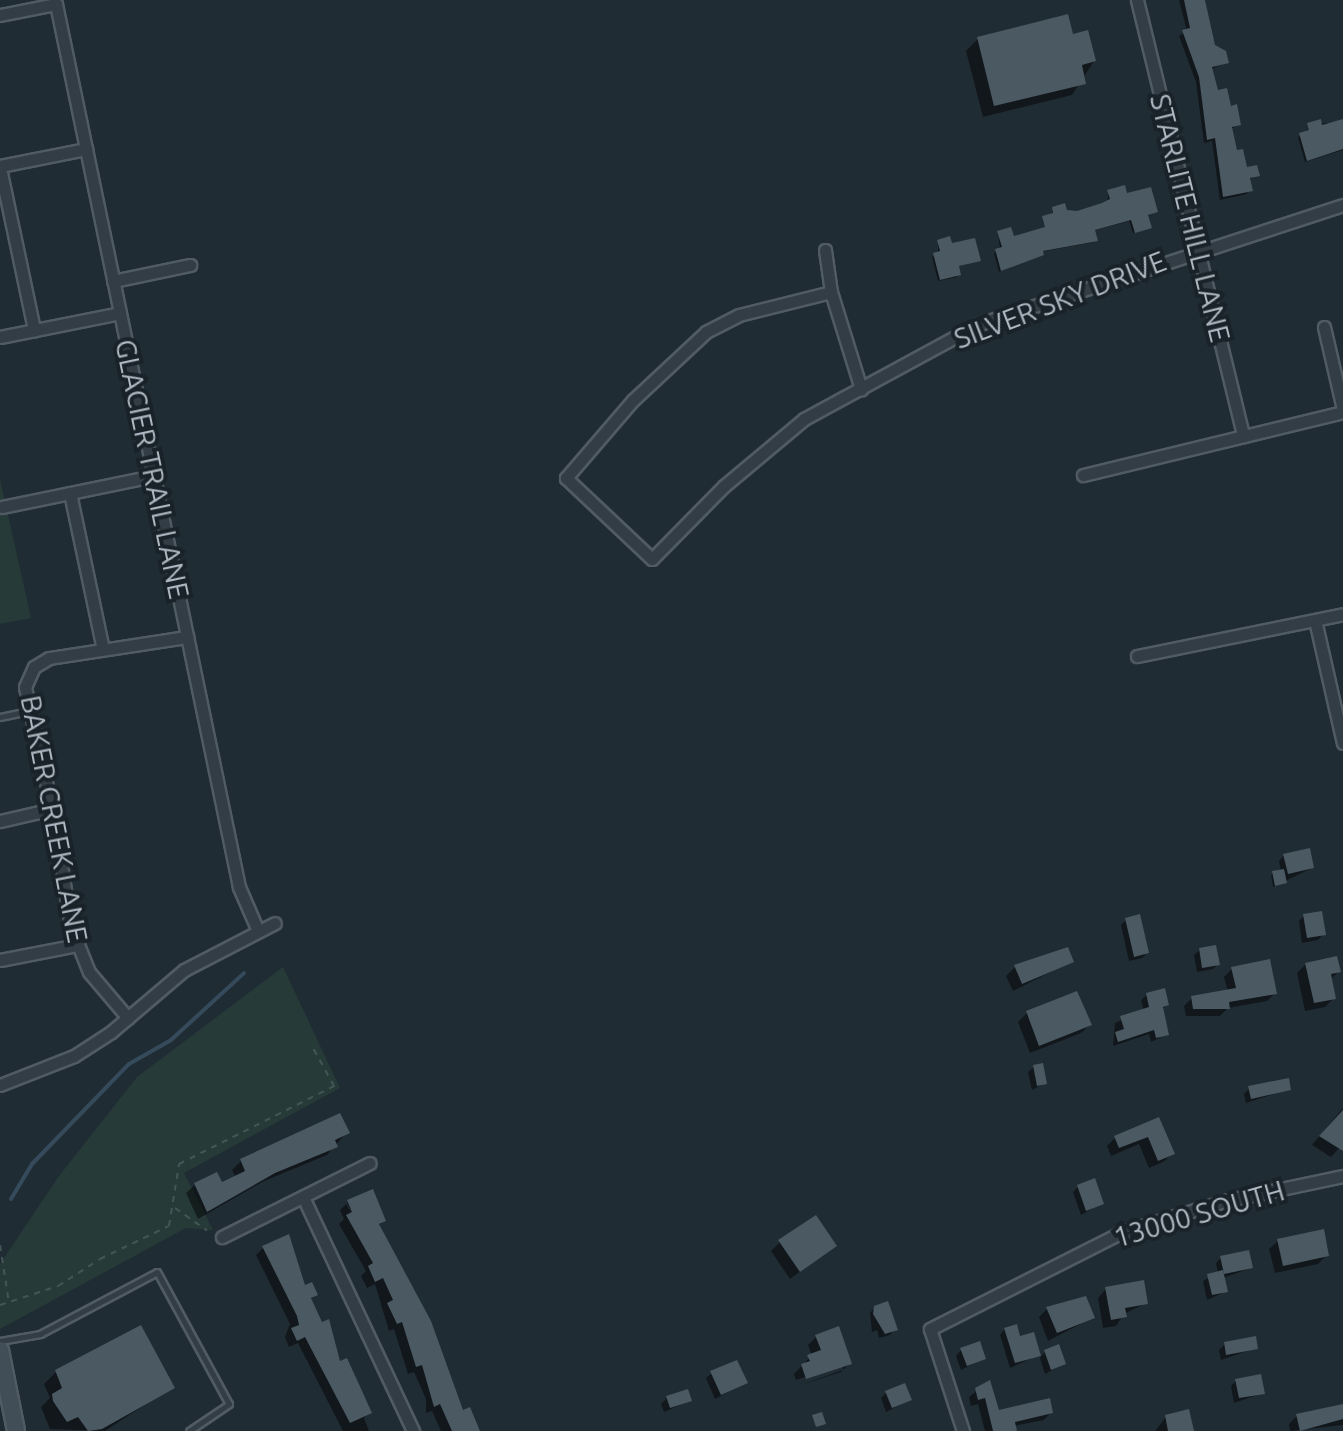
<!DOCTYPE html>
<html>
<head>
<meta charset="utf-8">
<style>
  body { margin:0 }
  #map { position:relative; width:1343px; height:1431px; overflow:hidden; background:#202c34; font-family:Ubuntu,sans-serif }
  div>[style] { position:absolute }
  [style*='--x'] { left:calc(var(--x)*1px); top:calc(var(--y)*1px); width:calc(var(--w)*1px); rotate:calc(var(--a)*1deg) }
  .green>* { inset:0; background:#263a37 }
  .shadow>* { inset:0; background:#0007 }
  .stream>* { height:4px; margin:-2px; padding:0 2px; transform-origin:2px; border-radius:2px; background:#354a5a }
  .building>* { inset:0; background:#4b5963 }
  .path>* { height:2px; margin-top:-1px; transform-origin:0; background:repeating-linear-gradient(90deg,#435655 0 6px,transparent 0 12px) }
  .roads { filter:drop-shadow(2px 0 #515b63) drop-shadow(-2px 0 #515b63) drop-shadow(0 2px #515b63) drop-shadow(0 -2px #515b63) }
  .lane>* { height:5px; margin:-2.5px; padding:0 2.5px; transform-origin:2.5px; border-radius:2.5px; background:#333d45 }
  .street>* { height:11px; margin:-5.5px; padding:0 5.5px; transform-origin:5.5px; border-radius:5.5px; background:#333d45 }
  .secondary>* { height:16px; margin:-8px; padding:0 8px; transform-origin:8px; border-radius:8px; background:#414d57 }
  span { translate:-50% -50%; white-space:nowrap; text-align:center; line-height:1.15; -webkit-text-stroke:8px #192229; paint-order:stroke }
  .street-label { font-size:28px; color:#adb8c2 }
</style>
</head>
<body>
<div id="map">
  <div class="green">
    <i style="clip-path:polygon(0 479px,31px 618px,0 624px)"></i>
    <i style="clip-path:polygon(283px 967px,340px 1088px,184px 1173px,213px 1230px,186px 1228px,0 1329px,0 1264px,59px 1176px,137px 1077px)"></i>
  </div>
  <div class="shadow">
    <i style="clip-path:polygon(1179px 0,1205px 0,1213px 46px,1227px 62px,1211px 69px,1216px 92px,1239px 124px,1231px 129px,1236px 153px,1246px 169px,1257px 175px,1249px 180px,1247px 194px,1220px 200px,1212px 141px,1204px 143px,1196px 82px,1179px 36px,1187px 31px)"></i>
    <i style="clip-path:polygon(1072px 36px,1094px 61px,1072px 95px,983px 117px,966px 51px,978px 39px)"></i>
    <i style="clip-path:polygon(1343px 121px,1343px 150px,1305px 162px,1298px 137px,1307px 133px,1306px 127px,1310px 140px,1309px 125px)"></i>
    <i style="clip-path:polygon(1108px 192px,1156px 212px,1147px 216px,1150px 227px,1133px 233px,1129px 221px,1093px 231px,1094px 242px,1041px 252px,999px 272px,994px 253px,1000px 249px,998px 233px,1012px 239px,1044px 230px,1041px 220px,1046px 237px,1053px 209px,1077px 213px,1108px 201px)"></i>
    <i style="clip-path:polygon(938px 242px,951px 246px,979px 260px,957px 267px,957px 277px,938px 281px,932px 257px,938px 253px)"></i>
    <i style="clip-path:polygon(1284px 855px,1312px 868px,1273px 887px,1271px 875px,1281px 871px,1279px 861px)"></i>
    <i style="clip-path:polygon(1304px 916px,1323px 934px,1318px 940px,1302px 943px,1299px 921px)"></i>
    <i style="clip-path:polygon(1126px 920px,1147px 953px,1142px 958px,1129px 961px,1121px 925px)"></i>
    <i style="clip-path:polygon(1200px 950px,1218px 964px,1213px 969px,1197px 972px,1194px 955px)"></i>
    <i style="clip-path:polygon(1072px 961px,1013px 991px,1006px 976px,1015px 967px)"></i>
    <i style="clip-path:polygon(1306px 964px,1339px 971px,1330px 980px,1334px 998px,1325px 1007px,1305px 1011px,1297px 973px)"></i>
    <i style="clip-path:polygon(1232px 969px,1275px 993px,1267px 1001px,1228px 1008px,1220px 1016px,1186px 1016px,1184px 1006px,1192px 998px,1228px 992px,1224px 977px)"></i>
    <i style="clip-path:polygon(1147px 995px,1167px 1005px,1161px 1010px,1167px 1034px,1151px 1042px,1149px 1034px,1113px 1046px,1115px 1023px,1144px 1011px,1141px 1000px)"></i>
    <i style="clip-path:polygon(1027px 1013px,1090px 1025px,1081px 1033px,1030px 1053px,1018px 1022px)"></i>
    <i style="clip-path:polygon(1034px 1067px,1045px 1083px,1032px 1090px,1028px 1072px)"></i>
    <i style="clip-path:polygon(1250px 1088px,1289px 1089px,1246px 1103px,1244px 1094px)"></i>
    <i style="clip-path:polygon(1343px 1108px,1343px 1144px,1331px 1157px,1312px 1145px)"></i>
    <i style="clip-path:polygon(339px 1115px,347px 1132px,327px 1155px,264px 1181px,198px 1219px,186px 1193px,195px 1185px,216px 1174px,221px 1185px,236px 1178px,232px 1170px,241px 1161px)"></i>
    <i style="clip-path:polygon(1158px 1120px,1172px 1154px,1163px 1162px,1149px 1168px,1139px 1144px,1111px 1156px,1107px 1146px,1115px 1138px)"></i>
    <i style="clip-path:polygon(1078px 1187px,1102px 1203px,1081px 1215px,1073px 1192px)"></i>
    <i style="clip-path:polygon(372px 1192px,384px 1221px,378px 1226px,462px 1412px,478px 1431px,441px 1431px,432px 1411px,426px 1413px,426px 1399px,414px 1372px,408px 1374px,394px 1329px,389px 1331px,375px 1284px,367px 1288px,361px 1276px,366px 1271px,339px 1224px,344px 1219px,340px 1210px,346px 1204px,357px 1221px,347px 1203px)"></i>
    <i style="clip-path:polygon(1278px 1241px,1327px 1255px,1318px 1264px,1275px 1273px,1269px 1249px)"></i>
    <i style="clip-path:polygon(780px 1242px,835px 1246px,790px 1279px,771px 1251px)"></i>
    <i style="clip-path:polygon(263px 1248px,315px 1295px,310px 1300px,339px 1364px,369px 1412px,364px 1418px,369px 1431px,343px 1431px,298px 1343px,289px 1347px,285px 1337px,290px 1324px,256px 1255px)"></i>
    <i style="clip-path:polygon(1221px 1258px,1251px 1268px,1223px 1278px,1225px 1292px,1207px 1300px,1203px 1281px,1218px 1273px,1216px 1263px)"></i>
    <i style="clip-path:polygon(1106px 1289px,1146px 1303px,1124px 1314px,1116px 1326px,1103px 1328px,1098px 1298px)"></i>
    <i style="clip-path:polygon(875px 1307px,895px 1329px,890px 1335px,879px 1338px,877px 1330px,872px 1332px,870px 1313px)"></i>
    <i style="clip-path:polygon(1047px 1309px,1092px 1318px,1048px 1341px,1039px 1317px)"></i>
    <i style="clip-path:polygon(1005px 1329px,1019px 1339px,1033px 1335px,1040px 1357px,1045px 1352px,1063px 1364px,1045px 1374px,1039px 1355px,1010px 1368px,1000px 1335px)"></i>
    <i style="clip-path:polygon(816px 1337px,849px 1364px,841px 1372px,798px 1386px,843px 1370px,843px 1365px,796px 1380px,794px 1374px,812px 1355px,808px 1345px)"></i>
    <i style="clip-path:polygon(1225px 1344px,1256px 1348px,1221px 1360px,1219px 1350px)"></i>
    <i style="clip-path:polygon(961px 1350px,984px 1358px,961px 1370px,956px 1356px)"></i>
    <i style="clip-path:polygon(57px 1371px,172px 1387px,105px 1431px,50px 1429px,41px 1407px,50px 1398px,44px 1384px)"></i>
    <i style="clip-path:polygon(712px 1373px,745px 1383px,715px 1399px,706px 1378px)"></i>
    <i style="clip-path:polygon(1236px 1381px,1263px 1393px,1234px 1403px,1231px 1386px)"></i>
    <i style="clip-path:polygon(988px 1382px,997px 1412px,1051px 1412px,1044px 1420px,1014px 1426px,1015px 1431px,985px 1431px,978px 1404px,971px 1406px,969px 1397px)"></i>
    <i style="clip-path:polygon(886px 1393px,909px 1400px,886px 1412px,881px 1398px)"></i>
    <i style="clip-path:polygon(667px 1398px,689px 1401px,664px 1412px,661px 1404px)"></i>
    <i style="clip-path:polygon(1343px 1407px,1343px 1425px,1290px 1431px,1289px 1424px,1297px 1416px)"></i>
    <i style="clip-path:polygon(1166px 1417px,1192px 1431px,1155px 1431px)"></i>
  </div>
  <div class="stream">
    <i style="--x:11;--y:1199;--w:41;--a:-59"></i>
    <i style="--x:32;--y:1164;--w:139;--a:-45.9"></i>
    <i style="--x:129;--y:1064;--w:48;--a:-29.7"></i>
    <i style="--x:171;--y:1040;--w:99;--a:-42.5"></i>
  </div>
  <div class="building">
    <i style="clip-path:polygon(1184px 0,1205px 0,1215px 45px,1226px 51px,1229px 63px,1212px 67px,1218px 90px,1227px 88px,1231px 106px,1237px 104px,1241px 125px,1232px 127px,1237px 150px,1243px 149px,1247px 167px,1257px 165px,1260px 176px,1250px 178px,1253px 191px,1223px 197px,1215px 138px,1207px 140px,1199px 77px,1182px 30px,1190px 28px)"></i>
    <i style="clip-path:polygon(1068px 14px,1073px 34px,1088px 30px,1096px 61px,1082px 65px,1086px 84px,994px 106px,977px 37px)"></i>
    <i style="clip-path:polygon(1321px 119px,1322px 125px,1343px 119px,1343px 149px,1307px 161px,1299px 133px,1309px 130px,1307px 123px)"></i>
    <i style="clip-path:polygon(1125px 185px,1127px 193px,1151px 187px,1158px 212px,1148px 215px,1152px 228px,1135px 233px,1131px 220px,1095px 230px,1098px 241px,1043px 251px,1044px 255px,1001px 271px,995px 249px,1002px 247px,997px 231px,1011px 227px,1014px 236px,1045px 227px,1042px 216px,1053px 213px,1052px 207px,1065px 203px,1067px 210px,1077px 211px,1102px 203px,1110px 199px,1107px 190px)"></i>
    <i style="clip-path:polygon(950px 236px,952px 243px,975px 238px,981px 261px,959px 266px,961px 275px,940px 280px,933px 253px,940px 251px,937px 240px)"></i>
    <i style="clip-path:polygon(1310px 848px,1314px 868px,1288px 874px,1283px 854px)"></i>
    <i style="clip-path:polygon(1284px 869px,1287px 883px,1275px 886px,1272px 871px)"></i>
    <i style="clip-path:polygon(1322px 911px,1326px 935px,1307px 938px,1303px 914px)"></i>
    <i style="clip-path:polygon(1140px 914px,1149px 953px,1134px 957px,1125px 918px)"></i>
    <i style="clip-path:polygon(1216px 945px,1220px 965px,1202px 968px,1199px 948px)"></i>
    <i style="clip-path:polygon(1068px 947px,1074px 962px,1022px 984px,1014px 965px)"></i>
    <i style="clip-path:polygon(1337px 956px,1341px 972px,1331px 974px,1336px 999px,1314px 1003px,1305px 963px)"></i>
    <i style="clip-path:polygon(1270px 959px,1277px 994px,1229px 1002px,1230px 1009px,1193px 1009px,1191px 996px,1236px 988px,1231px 967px)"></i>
    <i style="clip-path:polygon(1165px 988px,1169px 1005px,1163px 1007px,1169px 1035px,1156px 1038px,1154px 1030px,1118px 1042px,1115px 1032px,1124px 1029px,1120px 1016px,1149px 1007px,1146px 993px)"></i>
    <i style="clip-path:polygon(1077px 991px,1092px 1025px,1039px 1046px,1026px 1011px)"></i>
    <i style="clip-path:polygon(1043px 1063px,1047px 1084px,1037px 1086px,1033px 1065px)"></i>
    <i style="clip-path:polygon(1289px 1078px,1291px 1090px,1251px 1099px,1248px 1086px)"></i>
    <i style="clip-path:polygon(1343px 1110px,1343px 1151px,1319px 1136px)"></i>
    <i style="clip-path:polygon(340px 1113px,350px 1133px,335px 1140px,338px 1147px,275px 1173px,207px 1212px,194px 1183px,217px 1172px,222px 1182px,245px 1171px,240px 1159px)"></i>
    <i style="clip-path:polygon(1159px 1117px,1175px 1154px,1158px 1161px,1148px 1137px,1119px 1148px,1114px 1136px)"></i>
    <i style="clip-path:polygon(1095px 1178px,1104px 1204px,1086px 1211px,1077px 1185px)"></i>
    <i style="clip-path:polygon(373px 1189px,386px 1221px,379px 1224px,431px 1321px,463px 1410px,470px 1407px,480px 1431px,452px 1431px,440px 1404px,434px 1407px,422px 1365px,416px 1367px,402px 1322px,397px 1324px,387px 1303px,393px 1300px,383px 1278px,375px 1282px,368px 1266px,373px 1263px,346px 1215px,352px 1212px,347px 1200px)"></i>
    <i style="clip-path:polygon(816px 1215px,837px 1246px,800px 1272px,778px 1240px)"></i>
    <i style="clip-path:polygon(1324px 1229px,1329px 1256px,1283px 1266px,1277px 1239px)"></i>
    <i style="clip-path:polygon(289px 1234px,305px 1285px,312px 1282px,318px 1295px,311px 1298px,322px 1322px,329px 1319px,340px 1361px,347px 1358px,372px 1413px,350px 1423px,305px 1337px,297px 1341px,291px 1328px,299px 1325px,297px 1316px,262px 1246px)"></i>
    <i style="clip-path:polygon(1249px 1250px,1253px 1268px,1224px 1274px,1220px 1256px)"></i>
    <i style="clip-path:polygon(1223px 1270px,1228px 1292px,1212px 1295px,1207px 1274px)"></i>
    <i style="clip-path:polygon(1144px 1280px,1148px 1304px,1125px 1308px,1127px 1317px,1111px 1320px,1105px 1287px)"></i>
    <i style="clip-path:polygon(1086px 1296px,1095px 1318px,1057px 1333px,1046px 1307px)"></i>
    <i style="clip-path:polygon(888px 1301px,898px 1330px,885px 1334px,873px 1314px,874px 1306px)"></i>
    <i style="clip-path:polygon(1017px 1324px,1020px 1336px,1034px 1332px,1041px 1356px,1015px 1363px,1004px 1328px)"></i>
    <i style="clip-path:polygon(141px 1325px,175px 1388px,102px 1429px,88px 1431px,78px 1417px,67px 1422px,53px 1401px,52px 1394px,62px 1388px,55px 1370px)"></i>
    <i style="clip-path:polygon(839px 1326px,852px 1364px,806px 1379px,801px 1364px,810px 1361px,807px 1355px,821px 1350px,815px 1335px)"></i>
    <i style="clip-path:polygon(1256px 1336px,1258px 1349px,1226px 1355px,1224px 1342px)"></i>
    <i style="clip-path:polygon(980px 1341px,986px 1359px,967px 1366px,960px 1348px)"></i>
    <i style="clip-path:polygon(1059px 1344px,1066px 1364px,1051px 1370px,1044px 1350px)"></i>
    <i style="clip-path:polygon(737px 1360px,748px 1383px,721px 1395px,710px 1371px)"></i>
    <i style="clip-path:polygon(1261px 1374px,1265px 1394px,1239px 1398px,1235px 1379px)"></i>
    <i style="clip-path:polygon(990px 1380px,999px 1410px,1050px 1398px,1053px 1413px,1015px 1422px,1017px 1431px,993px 1431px,985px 1398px,978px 1400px,975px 1388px)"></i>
    <i style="clip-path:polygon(905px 1383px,912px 1400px,892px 1408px,885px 1391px)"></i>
    <i style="clip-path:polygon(688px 1389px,692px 1401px,670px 1408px,666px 1396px)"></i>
    <i style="clip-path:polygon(1343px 1404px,1343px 1419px,1300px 1431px,1296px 1414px)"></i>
    <i style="clip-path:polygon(1189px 1409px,1194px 1431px,1168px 1431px,1165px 1415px)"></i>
    <i style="clip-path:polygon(822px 1412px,826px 1424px,816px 1427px,812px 1415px)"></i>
  </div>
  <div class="path">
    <i style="--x:175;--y:1208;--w:39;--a:35"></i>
    <i style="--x:0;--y:1245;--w:59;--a:81.2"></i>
    <i style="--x:0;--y:1305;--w:61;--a:-18.1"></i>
    <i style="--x:58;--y:1286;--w:50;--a:-32.7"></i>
    <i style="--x:100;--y:1259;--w:76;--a:-25.6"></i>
    <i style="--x:169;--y:1226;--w:63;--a:-80.8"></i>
    <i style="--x:179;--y:1164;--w:174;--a:-26.7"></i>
    <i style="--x:334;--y:1086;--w:43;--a:-118.9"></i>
  </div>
  <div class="roads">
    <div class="lane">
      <i style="--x:0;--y:717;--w:30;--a:-12"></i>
      <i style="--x:0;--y:1341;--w:41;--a:-9.9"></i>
      <i style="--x:40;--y:1334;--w:132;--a:-27.9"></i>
      <i style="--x:157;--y:1272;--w:150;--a:61.4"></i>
      <i style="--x:229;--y:1404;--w:48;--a:146"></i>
    </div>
    <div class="street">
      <i style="--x:1137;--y:0;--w:449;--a:76.3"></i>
      <i style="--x:0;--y:15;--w:57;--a:-11.1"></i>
      <i style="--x:56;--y:4;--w:902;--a:78.29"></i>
      <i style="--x:239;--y:887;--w:48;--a:66.6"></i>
      <i style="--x:0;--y:166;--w:88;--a:-11.2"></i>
      <i style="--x:0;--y:168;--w:166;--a:78.1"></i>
      <i style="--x:825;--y:250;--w:42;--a:81.9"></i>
      <i style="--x:831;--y:292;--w:102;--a:72.8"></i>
      <i style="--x:113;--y:281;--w:79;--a:-11.7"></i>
      <i style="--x:831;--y:292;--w:95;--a:166"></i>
      <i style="--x:739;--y:315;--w:37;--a:153"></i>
      <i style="--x:706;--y:332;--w:100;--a:137"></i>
      <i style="--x:633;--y:400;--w:103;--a:130.7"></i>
      <i style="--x:566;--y:478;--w:118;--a:43.3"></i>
      <i style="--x:652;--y:559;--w:103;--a:-45.4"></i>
      <i style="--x:724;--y:486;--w:104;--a:-39.9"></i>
      <i style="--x:804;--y:419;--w:199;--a:-28.5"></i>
      <i style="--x:979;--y:324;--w:383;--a:-18.1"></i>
      <i style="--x:1324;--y:327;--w:84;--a:77"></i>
      <i style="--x:0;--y:337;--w:122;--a:-11.3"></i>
      <i style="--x:1083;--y:475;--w:268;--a:-13.6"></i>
      <i style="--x:70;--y:493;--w:159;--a:78.1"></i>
      <i style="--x:2;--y:507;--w:154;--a:-11.6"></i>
      <i style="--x:1315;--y:620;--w:126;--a:77.2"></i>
      <i style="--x:1137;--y:656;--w:210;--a:-11.5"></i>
      <i style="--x:0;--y:821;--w:53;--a:-13"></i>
      <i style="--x:0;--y:960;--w:78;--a:-11"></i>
      <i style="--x:128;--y:1018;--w:60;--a:-130.3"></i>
      <i style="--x:89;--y:972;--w:48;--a:-111.8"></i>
      <i style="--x:71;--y:927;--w:120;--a:-99.1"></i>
      <i style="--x:52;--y:809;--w:125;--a:-102.5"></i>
      <i style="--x:25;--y:687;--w:22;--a:-66"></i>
      <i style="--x:34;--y:667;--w:17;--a:-31"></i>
      <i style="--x:49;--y:658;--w:140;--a:-8.7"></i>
      <i style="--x:0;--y:1085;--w:79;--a:-21.4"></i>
      <i style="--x:74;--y:1056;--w:44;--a:-33"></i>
      <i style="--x:111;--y:1032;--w:96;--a:-40.3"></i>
      <i style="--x:184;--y:970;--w:102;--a:-27.3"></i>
      <i style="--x:303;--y:1197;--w:259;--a:64.8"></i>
      <i style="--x:222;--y:1237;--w:165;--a:-26.6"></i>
      <i style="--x:963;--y:1431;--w:107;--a:-107.9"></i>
      <i style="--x:930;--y:1329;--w:215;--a:-26.8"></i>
      <i style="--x:1122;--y:1232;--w:107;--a:-16.9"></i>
      <i style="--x:1224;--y:1201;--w:122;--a:-11.9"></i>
    </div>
    <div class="secondary">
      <i style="--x:0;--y:1350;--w:83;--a:78.8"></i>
    </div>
  </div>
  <div class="street-label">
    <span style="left:1190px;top:218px;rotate:76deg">STARLITE HILL LANE</span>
    <span style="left:1060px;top:300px;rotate:-21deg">SILVER SKY DRIVE</span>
    <span style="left:152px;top:469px;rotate:78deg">GLACIER TRAIL LANE</span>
    <span style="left:54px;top:819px;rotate:79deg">BAKER CREEK LANE</span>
    <span style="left:1199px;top:1214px;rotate:-16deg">13000 SOUTH</span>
  </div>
</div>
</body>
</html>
